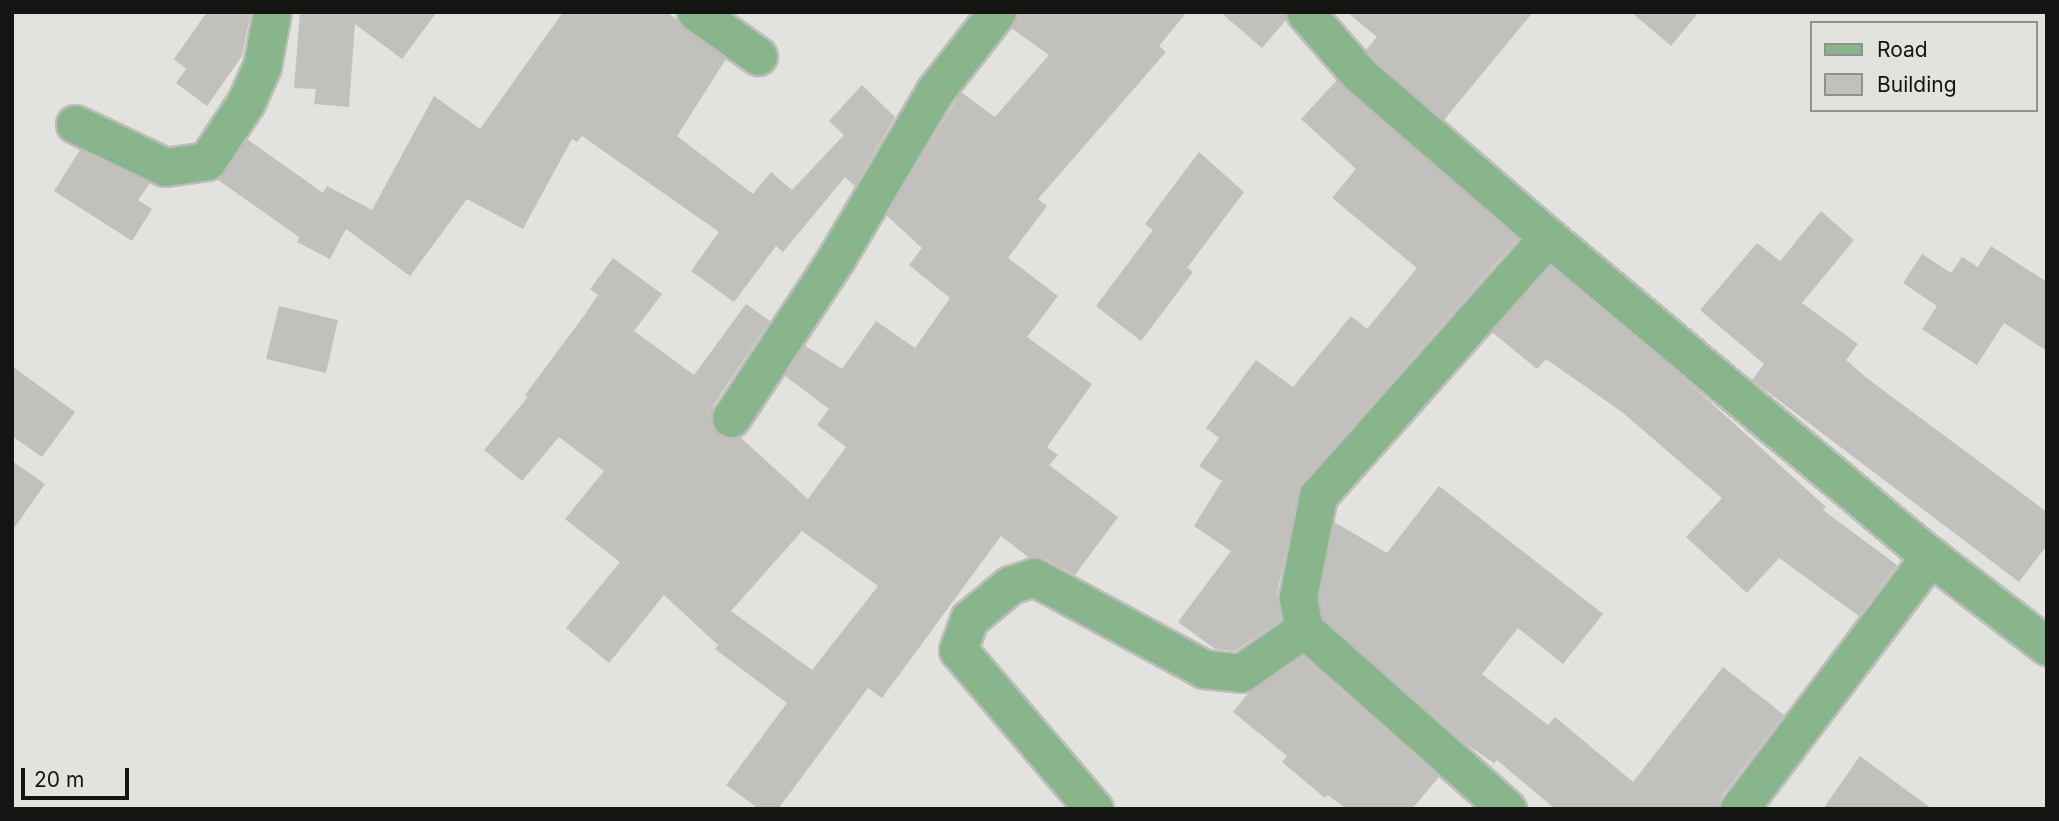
<!DOCTYPE html>
<html>
<head>
<meta charset="utf-8">
<style>
  body { margin:0 }
  #map { position:relative; width:2059px; height:821px; overflow:hidden; background:#e2e2de; font-family:Inter,sans-serif }
  div>[style] { position:absolute }
  [style*='--x'] { left:calc(var(--x)*1px); top:calc(var(--y)*1px); width:calc(var(--w)*1px); rotate:calc(var(--a)*1deg) }
  .building>* { inset:0; background:#c2c0bc }
  .roads { filter:drop-shadow(2px 0 #bdbdb9) drop-shadow(-2px 0 #bdbdb9) drop-shadow(0 2px #bdbdb9) drop-shadow(0 -2px #bdbdb9) }
  .minor>* { height:37px; margin:-18.5px; padding:0 18.5px; transform-origin:18.5px; border-radius:18.5px; background:#88b58c }
  span { translate:-50% -50%; white-space:nowrap; text-align:center; line-height:1.15; -webkit-text-stroke:6px #e2e2de; paint-order:stroke }
  .frame { position:absolute; inset:0; border:14px solid #141413; pointer-events:none }
  .legend { position:absolute; left:1810px; top:21px; width:228px; height:91px; box-sizing:border-box; background:#e2e2de; border:2px solid #90908d; margin:0; padding:9px 12px; list-style:none; font-size:21px; color:#141413 }
  .legend li { display:flex; align-items:center; gap:14px; height:35px }
  .legend b { width:35px; border:2px solid #90908d }
  .scale { position:absolute; left:21px; top:768px; width:108px; height:32px; box-sizing:border-box; border:4px solid #141413; border-top:0; padding-left:9px; font-size:21px; line-height:24px; white-space:nowrap; color:#141413; -webkit-text-stroke:5px #e2e2de; paint-order:stroke }
</style>
</head>
<body>
<div id="map">
  <div class="building">
    <i style="clip-path:polygon(207px 12px,251px 12px,242px 56px,207px 106px,176px 83px,186px 69px,174px 59px)"></i>
    <i style="clip-path:polygon(300px 12px,437px 12px,402px 59px,355px 24px,349px 107px,314px 104px,316px 89px,294px 88px)"></i>
    <i style="clip-path:polygon(563px 12px,667px 12px,726px 59px,677px 136px,753px 194px,771px 172px,792px 190px,844px 135px,829px 121px,862px 85px,895px 117px,855px 186px,845px 177px,783px 252px,776px 246px,734px 302px,691px 271px,719px 232px,582px 136px,577px 142px,572px 139px,523px 229px,467px 199px,410px 276px,346px 229px,330px 259px,297px 242px,299px 237px,218px 180px,247px 139px,323px 193px,327px 186px,372px 210px,434px 96px,480px 129px)"></i>
    <i style="clip-path:polygon(evenodd,1018px 12px,1187px 12px,1159px 46px,1166px 52px,1038px 199px,1047px 206px,1008px 258px,1058px 296px,1027px 337px,1092px 384px,1047px 447px,1058px 455px,1049px 465px,1118px 517px,1075px 575px,1044px 558px,1028px 557px,1001px 536px,882px 698px,868px 688px,778px 809px,759px 809px,726px 785px,787px 703px,715px 649px,718px 645px,664px 595px,609px 663px,566px 628px,620px 562px,565px 519px,604px 471px,559px 437px,522px 481px,484px 450px,528px 397px,525px 395px,583px 317px,598px 295px,590px 289px,613px 258px,662px 294px,634px 331px,694px 375px,746px 304px,770px 321px,713px 406px,712px 427px,720px 436px,740px 437px,808px 499px,846px 447px,817px 425px,829px 409px,784px 375px,804px 345px,842px 369px,876px 321px,915px 348px,950px 298px,909px 265px,922px 248px,886px 215px,961px 92px,995px 117px,1049px 55px,1011px 28px,1018px 12px,802px 531px,878px 586px,812px 670px,731px 611px,802px 531px)"></i>
    <i style="clip-path:polygon(1220px 12px,1285px 12px,1286px 20px,1262px 48px)"></i>
    <i style="clip-path:polygon(1347px 12px,1533px 12px,1444px 120px,1374px 59px,1366px 50px,1377px 37px)"></i>
    <i style="clip-path:polygon(1631px 12px,1699px 12px,1671px 46px)"></i>
    <i style="clip-path:polygon(1337px 80px,1518px 239px,1302px 483px,1277px 593px,1281px 620px,1235px 651px,1215px 649px,1178px 622px,1231px 551px,1194px 526px,1222px 481px,1199px 466px,1219px 438px,1206px 428px,1256px 360px,1293px 387px,1351px 316px,1367px 329px,1417px 268px,1332px 198px,1356px 169px,1301px 119px)"></i>
    <i style="clip-path:polygon(80px 150px,150px 183px,138px 200px,152px 209px,132px 241px,54px 191px)"></i>
    <i style="clip-path:polygon(1199px 152px,1244px 192px,1187px 268px,1193px 272px,1141px 341px,1096px 306px,1153px 230px,1145px 224px)"></i>
    <i style="clip-path:polygon(1821px 211px,1854px 240px,1802px 303px,1858px 344px,1846px 360px,1868px 379px,2047px 512px,2047px 545px,2019px 582px,1752px 380px,1764px 364px,1700px 310px,1757px 243px,1780px 261px)"></i>
    <i style="clip-path:polygon(1991px 246px,2047px 282px,2047px 351px,2004px 323px,1977px 365px,1922px 329px,1937px 306px,1903px 283px,1922px 254px,1951px 273px,1962px 257px,1978px 267px)"></i>
    <i style="clip-path:polygon(1550px 266px,1685px 379px,1826px 507px,1823px 510px,1897px 565px,1859px 616px,1779px 558px,1747px 593px,1686px 537px,1722px 498px,1622px 412px,1546px 359px,1537px 369px,1492px 332px)"></i>
    <i style="clip-path:polygon(279px 306px,338px 320px,326px 373px,266px 359px)"></i>
    <i style="clip-path:polygon(12px 366px,75px 412px,42px 457px,12px 436px)"></i>
    <i style="clip-path:polygon(12px 461px,45px 484px,12px 531px)"></i>
    <i style="clip-path:polygon(1439px 486px,1603px 614px,1563px 664px,1518px 628px,1482px 674px,1548px 725px,1555px 717px,1633px 782px,1723px 667px,1784px 715px,1722px 796px,1718px 809px,1555px 809px,1497px 760px,1494px 763px,1466px 744px,1323px 618px,1319px 597px,1334px 522px,1387px 553px)"></i>
    <i style="clip-path:polygon(1302px 656px,1439px 777px,1412px 809px,1346px 809px,1328px 795px,1325px 798px,1282px 762px,1287px 756px,1233px 712px,1250px 691px)"></i>
    <i style="clip-path:polygon(1860px 756px,1932px 809px,1823px 809px)"></i>
  </div>
  <div class="roads">
    <div class="minor">
      <i style="--x:696;--y:12;--w:76;--a:35.4"></i>
      <i style="--x:1305;--y:12;--w:82;--a:48.9"></i>
      <i style="--x:1359;--y:74;--w:250;--a:40.8"></i>
      <i style="--x:1548;--y:237;--w:498;--a:39.9"></i>
      <i style="--x:1930;--y:556;--w:148;--a:37.6"></i>
      <i style="--x:75;--y:124;--w:100;--a:25.5"></i>
      <i style="--x:165;--y:167;--w:42;--a:-8.1"></i>
      <i style="--x:207;--y:161;--w:71;--a:-56.5"></i>
      <i style="--x:246;--y:102;--w:39;--a:-66"></i>
      <i style="--x:262;--y:66;--w:55;--a:-79.5"></i>
      <i style="--x:731;--y:418;--w:193;--a:-56.6"></i>
      <i style="--x:837;--y:257;--w:193;--a:-59.4"></i>
      <i style="--x:935;--y:91;--w:100;--a:-51.9"></i>
      <i style="--x:1094;--y:809;--w:209;--a:-130.5"></i>
      <i style="--x:958;--y:650;--w:33;--a:-70"></i>
      <i style="--x:969;--y:619;--w:53;--a:-39.7"></i>
      <i style="--x:1010;--y:585;--w:25;--a:-18"></i>
      <i style="--x:1034;--y:577;--w:193;--a:28.4"></i>
      <i style="--x:1204;--y:669;--w:37;--a:6"></i>
      <i style="--x:1241;--y:673;--w:77;--a:-34.9"></i>
      <i style="--x:1507;--y:809;--w:271;--a:-138.4"></i>
      <i style="--x:1304;--y:629;--w:33;--a:-101"></i>
      <i style="--x:1298;--y:597;--w:103;--a:-78.8"></i>
      <i style="--x:1318;--y:496;--w:346;--a:-48.4"></i>
      <i style="--x:1739;--y:809;--w:317;--a:-52.9"></i>
    </div>
  </div>
  <div class="frame"></div>
  <ul class="legend">
  <li><b style="height:9px;background:#88b58c"></b>Road</li>
  <li><b style="height:19px;background:#c2c0bc"></b>Building</li>
  </ul>
  <div class="scale">20 m</div>
</div>
</body>
</html>
